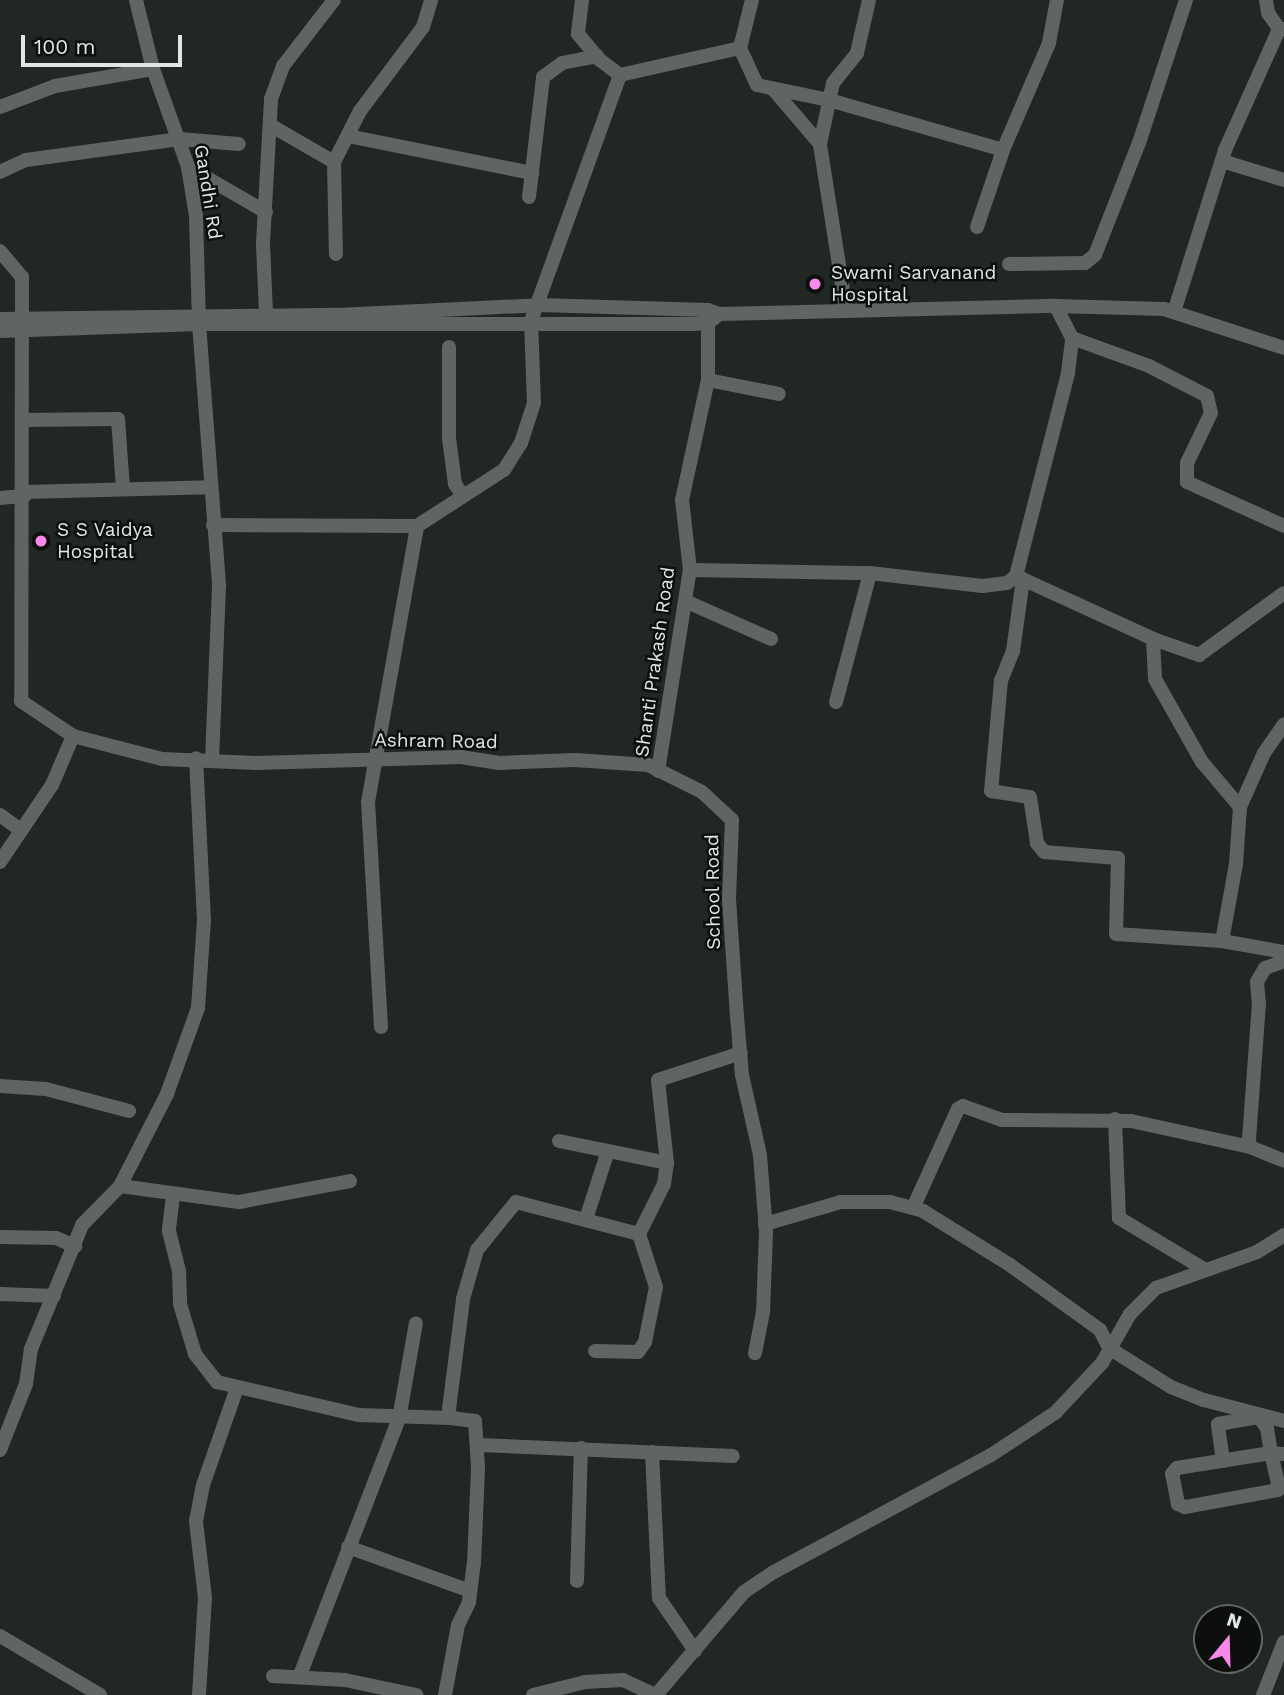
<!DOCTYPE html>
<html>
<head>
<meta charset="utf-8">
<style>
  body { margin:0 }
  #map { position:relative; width:1284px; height:1695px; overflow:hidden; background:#212722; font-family:"Work Sans",sans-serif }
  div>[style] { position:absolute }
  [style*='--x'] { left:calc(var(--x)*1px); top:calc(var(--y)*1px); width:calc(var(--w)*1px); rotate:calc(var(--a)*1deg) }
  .minor>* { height:14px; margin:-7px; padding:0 7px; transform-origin:7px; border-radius:7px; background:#5f6661 }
  .dots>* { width:19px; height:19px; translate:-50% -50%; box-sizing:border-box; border:4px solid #0d0f0d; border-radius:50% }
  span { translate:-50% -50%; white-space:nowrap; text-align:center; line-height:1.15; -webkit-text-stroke:5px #0d0f0d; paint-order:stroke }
  .street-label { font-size:19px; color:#e2e7e3 }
  .poi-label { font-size:19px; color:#e2e7e3 }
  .left { translate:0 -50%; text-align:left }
  .north { position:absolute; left:1193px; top:1604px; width:70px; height:70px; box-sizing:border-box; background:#0d0f0d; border:2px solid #626563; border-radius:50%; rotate:19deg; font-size:19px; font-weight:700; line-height:28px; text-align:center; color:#e2e7e3 }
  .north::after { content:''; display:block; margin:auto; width:24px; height:32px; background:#f888ea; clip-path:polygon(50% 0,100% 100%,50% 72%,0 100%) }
  .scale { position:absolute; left:21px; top:35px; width:161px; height:32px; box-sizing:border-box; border:4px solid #e2e7e3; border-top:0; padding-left:9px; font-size:21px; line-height:24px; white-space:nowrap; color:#e2e7e3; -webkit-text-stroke:5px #0d0f0d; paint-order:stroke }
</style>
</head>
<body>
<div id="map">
  <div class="minor">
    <i style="--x:136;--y:0;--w:71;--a:76.2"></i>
    <i style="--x:153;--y:69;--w:104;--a:70.3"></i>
    <i style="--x:188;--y:167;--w:50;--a:80.7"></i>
    <i style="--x:196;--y:216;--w:108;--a:88.4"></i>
    <i style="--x:199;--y:324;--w:263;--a:85.6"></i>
    <i style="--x:219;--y:586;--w:172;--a:92.3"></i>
    <i style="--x:582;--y:0;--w:34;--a:97"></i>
    <i style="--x:578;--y:34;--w:34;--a:50"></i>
    <i style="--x:600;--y:60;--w:25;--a:37"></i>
    <i style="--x:1266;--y:0;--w:13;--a:81"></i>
    <i style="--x:1268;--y:13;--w:19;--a:55"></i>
    <i style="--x:1279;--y:29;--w:5;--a:0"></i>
    <i style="--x:740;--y:48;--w:41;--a:65.3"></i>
    <i style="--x:757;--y:85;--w:74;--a:11.8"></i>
    <i style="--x:829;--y:100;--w:181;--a:16"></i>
    <i style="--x:1003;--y:150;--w:116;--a:-66.7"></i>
    <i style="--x:1049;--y:43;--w:44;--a:-79.5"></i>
    <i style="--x:773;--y:89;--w:72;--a:49.5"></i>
    <i style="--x:0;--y:107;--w:59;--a:-20.9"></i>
    <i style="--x:55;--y:86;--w:99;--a:-9.8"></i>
    <i style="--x:270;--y:125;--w:74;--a:30"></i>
    <i style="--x:334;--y:162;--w:92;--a:88.8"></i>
    <i style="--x:348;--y:136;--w:188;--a:11.4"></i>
    <i style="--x:1222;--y:161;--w:65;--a:17"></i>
    <i style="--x:334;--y:162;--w:57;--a:-63"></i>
    <i style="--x:360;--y:111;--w:105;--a:-53.1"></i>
    <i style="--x:423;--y:27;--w:28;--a:-73"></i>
    <i style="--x:188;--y:167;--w:90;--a:30"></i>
    <i style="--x:0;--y:172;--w:29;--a:-25"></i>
    <i style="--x:26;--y:160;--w:155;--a:-7.8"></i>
    <i style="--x:180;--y:139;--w:59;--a:4.8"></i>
    <i style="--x:529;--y:197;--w:121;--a:-83.3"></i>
    <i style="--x:543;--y:77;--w:24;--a:-36"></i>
    <i style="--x:562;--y:63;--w:36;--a:-11"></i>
    <i style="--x:977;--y:227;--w:81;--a:-71.3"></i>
    <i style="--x:0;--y:251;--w:34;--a:50"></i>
    <i style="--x:22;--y:277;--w:424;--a:90.1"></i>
    <i style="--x:21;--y:701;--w:63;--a:33.9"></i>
    <i style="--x:73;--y:736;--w:92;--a:14.5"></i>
    <i style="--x:162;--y:759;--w:94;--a:2.4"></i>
    <i style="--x:256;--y:763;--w:205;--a:-1.7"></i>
    <i style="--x:461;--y:757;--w:37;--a:9"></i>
    <i style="--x:498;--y:763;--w:77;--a:-2.2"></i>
    <i style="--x:575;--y:760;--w:73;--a:3.9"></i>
    <i style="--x:648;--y:765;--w:60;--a:26.6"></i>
    <i style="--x:702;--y:792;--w:41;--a:43"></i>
    <i style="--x:732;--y:820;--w:79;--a:92.2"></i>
    <i style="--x:729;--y:899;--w:117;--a:86.1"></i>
    <i style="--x:737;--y:1016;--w:59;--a:85.2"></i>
    <i style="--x:742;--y:1075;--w:82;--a:77.3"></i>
    <i style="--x:760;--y:1155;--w:77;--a:85.5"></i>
    <i style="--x:766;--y:1232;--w:80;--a:92.1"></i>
    <i style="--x:763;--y:1312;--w:42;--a:101"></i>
    <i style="--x:1009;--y:264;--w:76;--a:-0.8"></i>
    <i style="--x:1085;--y:263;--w:13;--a:-39"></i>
    <i style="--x:1095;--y:255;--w:120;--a:-68.6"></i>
    <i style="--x:1139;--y:143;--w:151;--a:-71.8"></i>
    <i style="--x:846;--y:309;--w:167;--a:-99"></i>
    <i style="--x:820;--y:144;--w:62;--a:-78"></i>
    <i style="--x:833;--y:83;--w:38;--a:-51"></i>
    <i style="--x:857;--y:53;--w:54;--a:-77.2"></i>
    <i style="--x:1174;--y:312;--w:170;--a:-72.5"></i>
    <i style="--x:1225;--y:150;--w:133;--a:-65.9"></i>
    <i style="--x:266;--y:313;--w:70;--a:-92.5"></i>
    <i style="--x:263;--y:243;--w:144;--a:-86.8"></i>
    <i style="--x:271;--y:99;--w:35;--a:-70"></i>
    <i style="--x:283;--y:66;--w:83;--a:-52.3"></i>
    <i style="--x:0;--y:319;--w:338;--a:-0.7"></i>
    <i style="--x:338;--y:315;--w:201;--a:-2.8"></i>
    <i style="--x:539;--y:305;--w:169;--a:1.7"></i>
    <i style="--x:708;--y:310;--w:12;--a:20"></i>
    <i style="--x:719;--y:314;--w:337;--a:-1.4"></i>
    <i style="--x:1056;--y:306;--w:108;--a:1.6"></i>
    <i style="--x:1164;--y:309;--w:126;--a:18"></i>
    <i style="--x:0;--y:331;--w:199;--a:-2"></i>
    <i style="--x:199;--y:324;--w:495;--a:0"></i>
    <i style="--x:694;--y:324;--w:14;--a:-4"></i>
    <i style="--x:708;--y:323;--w:14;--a:-39"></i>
    <i style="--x:1072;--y:338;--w:82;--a:20"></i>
    <i style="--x:1149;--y:366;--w:65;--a:27.3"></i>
    <i style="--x:1207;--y:396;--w:17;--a:77"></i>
    <i style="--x:1211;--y:413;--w:55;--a:115.6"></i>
    <i style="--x:1187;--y:463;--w:19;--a:90"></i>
    <i style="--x:1187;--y:482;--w:107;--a:24.4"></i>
    <i style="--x:449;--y:347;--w:91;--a:90"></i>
    <i style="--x:449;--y:438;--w:46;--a:82.6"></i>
    <i style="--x:455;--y:484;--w:14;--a:56"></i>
    <i style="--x:708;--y:380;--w:72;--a:11.2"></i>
    <i style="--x:22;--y:420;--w:96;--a:-0.6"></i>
    <i style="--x:118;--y:419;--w:70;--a:85.9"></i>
    <i style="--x:24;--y:492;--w:186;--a:-1.5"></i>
    <i style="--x:0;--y:498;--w:25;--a:-5"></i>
    <i style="--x:213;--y:525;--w:204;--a:0.3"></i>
    <i style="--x:417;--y:526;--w:103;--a:-32.8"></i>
    <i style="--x:504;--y:470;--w:32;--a:-58"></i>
    <i style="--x:521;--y:443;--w:42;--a:-72"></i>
    <i style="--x:534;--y:403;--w:82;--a:-92.1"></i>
    <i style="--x:531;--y:321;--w:262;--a:-70.1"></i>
    <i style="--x:620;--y:75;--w:123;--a:-12.7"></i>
    <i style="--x:740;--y:48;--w:49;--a:-76"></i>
    <i style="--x:690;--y:570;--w:180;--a:1"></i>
    <i style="--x:870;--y:573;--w:113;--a:6.6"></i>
    <i style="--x:982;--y:586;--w:25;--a:-7"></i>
    <i style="--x:1007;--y:583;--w:11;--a:-38"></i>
    <i style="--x:1016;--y:576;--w:210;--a:-75.6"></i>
    <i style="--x:1068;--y:373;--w:35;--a:-83"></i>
    <i style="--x:1072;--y:338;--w:36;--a:-117"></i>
    <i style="--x:1016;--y:576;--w:154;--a:24.6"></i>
    <i style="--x:1156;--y:640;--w:46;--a:19.2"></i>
    <i style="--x:1199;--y:655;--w:105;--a:-36.1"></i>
    <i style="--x:1023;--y:579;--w:73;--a:97.9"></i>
    <i style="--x:1013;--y:651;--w:31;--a:112"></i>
    <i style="--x:1001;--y:680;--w:111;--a:95.1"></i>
    <i style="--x:991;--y:791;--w:39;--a:9"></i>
    <i style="--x:1030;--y:797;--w:47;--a:81.3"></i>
    <i style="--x:1037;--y:843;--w:11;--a:52"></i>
    <i style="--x:1044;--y:852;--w:74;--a:4.6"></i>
    <i style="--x:1118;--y:858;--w:76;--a:91.5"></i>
    <i style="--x:1116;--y:934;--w:106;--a:3.8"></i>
    <i style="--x:1222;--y:941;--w:63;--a:10.1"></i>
    <i style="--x:1284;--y:952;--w:12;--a:114"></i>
    <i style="--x:1279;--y:963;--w:15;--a:160"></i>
    <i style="--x:1265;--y:968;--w:16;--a:120"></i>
    <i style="--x:1257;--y:982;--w:21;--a:85"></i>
    <i style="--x:1259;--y:1003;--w:136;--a:94.2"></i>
    <i style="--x:1249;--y:1139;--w:8;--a:83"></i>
    <i style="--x:1250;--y:1147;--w:37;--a:22"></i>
    <i style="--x:685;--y:601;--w:94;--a:23.8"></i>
    <i style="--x:1153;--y:639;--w:40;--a:87.1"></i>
    <i style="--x:1155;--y:679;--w:95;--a:60.5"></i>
    <i style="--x:1202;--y:762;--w:59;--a:49.8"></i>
    <i style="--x:1240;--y:807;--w:57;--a:94"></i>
    <i style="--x:1236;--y:864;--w:78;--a:100.3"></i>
    <i style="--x:836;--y:702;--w:133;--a:-75.2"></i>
    <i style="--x:658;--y:771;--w:204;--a:-81"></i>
    <i style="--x:690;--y:570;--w:70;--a:-96.5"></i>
    <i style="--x:682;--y:500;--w:123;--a:-77.8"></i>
    <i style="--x:708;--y:380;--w:64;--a:-90"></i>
    <i style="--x:1240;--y:807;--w:59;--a:-66"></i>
    <i style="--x:1264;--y:753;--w:35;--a:-55"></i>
    <i style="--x:0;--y:815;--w:26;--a:36"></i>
    <i style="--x:0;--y:862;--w:93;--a:-56"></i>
    <i style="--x:52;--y:785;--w:53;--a:-66.8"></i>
    <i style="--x:381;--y:1027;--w:225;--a:-93.3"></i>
    <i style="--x:368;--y:802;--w:280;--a:-79.9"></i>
    <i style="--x:0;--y:1086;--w:46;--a:3.7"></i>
    <i style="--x:46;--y:1089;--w:86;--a:14.8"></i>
    <i style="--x:1115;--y:1119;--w:99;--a:87.7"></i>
    <i style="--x:1119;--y:1218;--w:99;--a:31"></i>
    <i style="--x:559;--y:1141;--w:110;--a:11.5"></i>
    <i style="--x:120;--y:1186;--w:120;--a:7.7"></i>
    <i style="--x:239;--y:1202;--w:113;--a:-10.7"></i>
    <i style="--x:173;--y:1196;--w:35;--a:97"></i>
    <i style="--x:169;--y:1231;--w:41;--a:76"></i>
    <i style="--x:179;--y:1271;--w:33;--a:88"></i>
    <i style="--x:180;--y:1304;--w:52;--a:73.3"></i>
    <i style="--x:195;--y:1354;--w:36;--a:52"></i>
    <i style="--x:217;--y:1382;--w:146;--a:13.1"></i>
    <i style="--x:359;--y:1415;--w:91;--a:1.9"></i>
    <i style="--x:913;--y:1208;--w:109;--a:-65.6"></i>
    <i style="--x:958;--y:1109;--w:6;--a:-31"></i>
    <i style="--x:963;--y:1106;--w:41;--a:19.7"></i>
    <i style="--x:1002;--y:1120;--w:129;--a:0.4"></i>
    <i style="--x:1131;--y:1121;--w:122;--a:12.3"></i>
    <i style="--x:586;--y:1219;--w:71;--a:-72.1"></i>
    <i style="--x:765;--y:1224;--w:79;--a:-16.1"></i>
    <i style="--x:841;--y:1202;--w:49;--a:0"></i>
    <i style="--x:890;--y:1202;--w:34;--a:15"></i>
    <i style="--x:923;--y:1211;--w:102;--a:31.8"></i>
    <i style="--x:1010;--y:1265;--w:111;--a:35.8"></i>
    <i style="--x:1100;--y:1330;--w:20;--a:63"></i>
    <i style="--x:1109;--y:1348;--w:73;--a:32.2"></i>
    <i style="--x:1171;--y:1387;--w:35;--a:22"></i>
    <i style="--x:1204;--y:1400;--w:83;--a:14.7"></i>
    <i style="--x:0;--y:1237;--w:56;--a:1"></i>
    <i style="--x:56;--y:1238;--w:21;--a:23"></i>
    <i style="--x:0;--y:1294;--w:54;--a:2.1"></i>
    <i style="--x:595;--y:1351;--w:43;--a:1.3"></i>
    <i style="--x:638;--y:1352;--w:12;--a:-55"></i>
    <i style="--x:645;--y:1342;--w:56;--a:-78.7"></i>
    <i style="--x:656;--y:1287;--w:56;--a:-107.8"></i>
    <i style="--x:479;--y:1445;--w:254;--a:2.5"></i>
    <i style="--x:0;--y:1450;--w:71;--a:-68.5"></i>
    <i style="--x:26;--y:1384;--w:35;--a:-82"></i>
    <i style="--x:31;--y:1349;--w:134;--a:-67.6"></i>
    <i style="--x:82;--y:1225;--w:54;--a:-45.7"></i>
    <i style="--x:120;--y:1186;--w:103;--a:-62.9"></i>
    <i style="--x:167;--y:1094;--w:91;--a:-70.2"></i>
    <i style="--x:198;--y:1008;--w:87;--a:-86.1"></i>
    <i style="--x:204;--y:921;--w:163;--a:-92.8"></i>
    <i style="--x:652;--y:1452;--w:146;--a:87.3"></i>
    <i style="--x:659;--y:1598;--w:64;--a:55.8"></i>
    <i style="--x:1223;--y:1461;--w:37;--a:-98"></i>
    <i style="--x:1218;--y:1424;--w:42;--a:-9.7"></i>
    <i style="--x:1259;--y:1417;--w:14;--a:54"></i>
    <i style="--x:1267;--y:1428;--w:25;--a:81"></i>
    <i style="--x:1271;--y:1453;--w:35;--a:77"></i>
    <i style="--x:1279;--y:1487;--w:3;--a:108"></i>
    <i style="--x:1278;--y:1490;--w:95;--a:169.6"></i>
    <i style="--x:1185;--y:1507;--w:8;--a:-157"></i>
    <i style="--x:1178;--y:1504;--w:31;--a:-101"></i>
    <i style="--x:1172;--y:1474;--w:8;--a:-50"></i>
    <i style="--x:1177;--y:1468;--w:95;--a:-9.1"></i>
    <i style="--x:1271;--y:1453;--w:13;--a:4"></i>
    <i style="--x:348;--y:1547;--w:130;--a:19.8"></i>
    <i style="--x:577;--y:1581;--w:133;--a:-88.3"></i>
    <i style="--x:0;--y:1636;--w:116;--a:30.5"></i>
    <i style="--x:300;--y:1675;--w:274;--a:-68.9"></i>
    <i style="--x:399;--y:1419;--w:97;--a:-80"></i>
    <i style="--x:273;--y:1676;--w:72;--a:3.2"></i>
    <i style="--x:345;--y:1680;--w:73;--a:11.9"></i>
    <i style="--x:199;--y:1695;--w:97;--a:-86.5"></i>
    <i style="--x:205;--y:1598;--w:78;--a:-96.7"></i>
    <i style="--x:196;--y:1521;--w:37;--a:-79"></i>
    <i style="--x:203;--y:1485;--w:103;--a:-70.7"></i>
    <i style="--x:445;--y:1695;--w:71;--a:-79.5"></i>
    <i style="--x:458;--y:1625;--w:25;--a:-64"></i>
    <i style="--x:469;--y:1602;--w:38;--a:-83"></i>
    <i style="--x:474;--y:1564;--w:97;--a:-87.6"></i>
    <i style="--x:478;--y:1467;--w:46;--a:-93.7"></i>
    <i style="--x:475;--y:1421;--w:25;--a:-173"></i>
    <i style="--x:450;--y:1418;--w:9;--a:-96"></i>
    <i style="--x:449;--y:1409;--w:111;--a:-82.7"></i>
    <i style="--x:463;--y:1299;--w:51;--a:-74.1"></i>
    <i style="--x:477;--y:1250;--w:62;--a:-50.9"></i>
    <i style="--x:516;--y:1202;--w:127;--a:14.6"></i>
    <i style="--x:639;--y:1234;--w:56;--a:-63.4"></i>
    <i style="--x:664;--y:1184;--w:21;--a:-82"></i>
    <i style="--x:667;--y:1163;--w:83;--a:-96.2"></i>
    <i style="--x:658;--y:1080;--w:87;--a:-18"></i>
    <i style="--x:533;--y:1695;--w:54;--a:-14"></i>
    <i style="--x:585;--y:1682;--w:38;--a:-3"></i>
    <i style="--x:623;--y:1680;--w:35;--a:25"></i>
    <i style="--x:656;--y:1695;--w:135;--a:-49.5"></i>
    <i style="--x:744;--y:1592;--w:34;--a:-34"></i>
    <i style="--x:772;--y:1573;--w:249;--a:-28.3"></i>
    <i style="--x:991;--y:1455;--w:77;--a:-33.3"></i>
    <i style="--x:1055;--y:1413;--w:69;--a:-46.8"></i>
    <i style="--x:1102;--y:1363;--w:56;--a:-60.3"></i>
    <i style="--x:1130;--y:1314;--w:37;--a:-45"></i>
    <i style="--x:1156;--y:1288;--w:107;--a:-19.6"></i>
    <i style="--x:1257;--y:1252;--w:32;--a:-32"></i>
    <i style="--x:1263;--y:1695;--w:57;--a:-68.4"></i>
  </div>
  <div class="dots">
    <i style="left:815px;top:284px;background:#f888ea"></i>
    <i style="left:41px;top:541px;background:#f888ea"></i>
  </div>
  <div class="street-label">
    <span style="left:208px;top:192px;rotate:81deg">Gandhi Rd</span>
    <span style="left:655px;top:662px;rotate:-82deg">Shanti Prakash Road</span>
    <span style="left:436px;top:741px;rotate:1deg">Ashram Road</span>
    <span style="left:713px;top:892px;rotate:-91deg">School Road</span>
  </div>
  <div class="poi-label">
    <span class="left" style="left:831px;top:284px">Swami Sarvanand<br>Hospital</span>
    <span class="left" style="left:57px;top:541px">S S Vaidya<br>Hospital</span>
  </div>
  <div class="north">N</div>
  <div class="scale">100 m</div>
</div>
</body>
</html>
